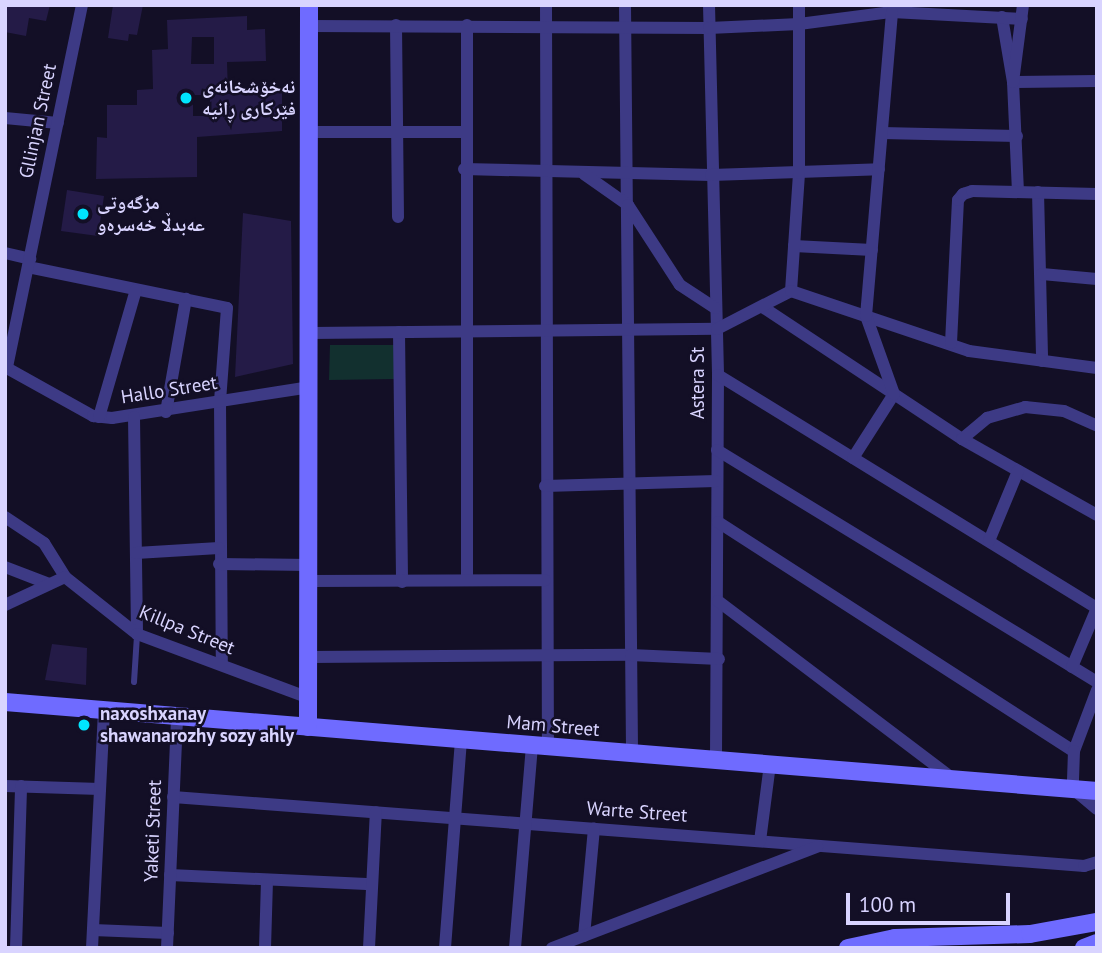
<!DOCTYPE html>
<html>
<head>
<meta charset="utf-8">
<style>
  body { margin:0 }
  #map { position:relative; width:1102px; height:953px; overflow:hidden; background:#130f26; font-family:"PT Sans","Noto Naskh Arabic",sans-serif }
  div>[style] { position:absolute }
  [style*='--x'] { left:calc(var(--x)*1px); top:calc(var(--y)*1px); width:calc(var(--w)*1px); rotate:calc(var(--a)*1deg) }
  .green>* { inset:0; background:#12302f }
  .building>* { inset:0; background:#241b47 }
  .lane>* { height:6px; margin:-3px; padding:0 3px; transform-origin:3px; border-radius:3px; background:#3d3a85 }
  .street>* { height:12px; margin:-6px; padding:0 6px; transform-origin:6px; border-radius:6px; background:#3d3a85 }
  .secondary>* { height:18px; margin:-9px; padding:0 9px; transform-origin:9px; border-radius:9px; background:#6f6bff }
  .dots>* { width:19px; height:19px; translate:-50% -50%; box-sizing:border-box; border:4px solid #130f26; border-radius:50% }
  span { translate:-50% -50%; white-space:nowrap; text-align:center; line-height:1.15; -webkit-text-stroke:5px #130f26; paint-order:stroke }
  .poi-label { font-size:19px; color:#d9d4ff; font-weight:700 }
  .left { translate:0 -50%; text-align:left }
  .street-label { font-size:19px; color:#d9d4ff }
  .frame { position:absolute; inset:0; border:7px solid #d9d4ff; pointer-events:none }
  .scale { position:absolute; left:846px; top:893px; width:164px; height:32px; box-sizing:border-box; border:4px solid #d9d4ff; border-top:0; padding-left:9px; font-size:21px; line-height:24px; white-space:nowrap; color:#d9d4ff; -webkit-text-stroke:5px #130f26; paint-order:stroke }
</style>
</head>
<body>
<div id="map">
  <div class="green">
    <i style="clip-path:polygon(330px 345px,395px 345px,394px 379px,329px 380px)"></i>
  </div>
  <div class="building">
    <i style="clip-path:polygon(5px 5px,50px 5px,46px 21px,29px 18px,26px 36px,5px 32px)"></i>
    <i style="clip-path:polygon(113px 5px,143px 5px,137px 35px,129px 34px,128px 41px,108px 38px)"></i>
    <i style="clip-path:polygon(evenodd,247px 16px,247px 30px,265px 29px,266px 61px,227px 62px,228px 94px,282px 93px,282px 131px,197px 137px,197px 177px,96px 179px,97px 137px,107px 138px,107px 105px,137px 105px,137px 90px,153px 89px,152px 50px,168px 49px,167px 20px,247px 16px,192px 37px,214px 37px,214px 64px,191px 64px,192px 37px,247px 16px,193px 95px,210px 95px,210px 116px,193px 116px,193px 95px)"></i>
    <i style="clip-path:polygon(67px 190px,104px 196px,98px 236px,61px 231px)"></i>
    <i style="clip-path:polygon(243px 213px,291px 221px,293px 364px,235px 377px)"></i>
    <i style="clip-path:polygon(52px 644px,87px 648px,86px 685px,45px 680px)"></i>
  </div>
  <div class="lane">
    <i style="--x:134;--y:682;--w:47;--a:-86.3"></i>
  </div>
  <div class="street">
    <i style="--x:546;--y:5;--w:741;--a:89.85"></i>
    <i style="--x:625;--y:5;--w:748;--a:89.46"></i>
    <i style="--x:709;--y:5;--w:370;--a:88.6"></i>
    <i style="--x:718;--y:375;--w:385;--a:90.3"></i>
    <i style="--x:1002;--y:17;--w:66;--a:80.4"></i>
    <i style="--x:1013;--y:82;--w:84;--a:-0.7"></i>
    <i style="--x:396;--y:25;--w:192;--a:89.4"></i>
    <i style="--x:311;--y:26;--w:398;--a:0.3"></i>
    <i style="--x:709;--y:28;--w:90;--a:-2.5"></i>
    <i style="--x:799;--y:24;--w:94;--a:-7.4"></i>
    <i style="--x:892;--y:12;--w:130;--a:3.1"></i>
    <i style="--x:5;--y:118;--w:53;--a:5.4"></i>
    <i style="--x:309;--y:132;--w:155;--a:0"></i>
    <i style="--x:882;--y:133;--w:135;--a:1.3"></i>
    <i style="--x:464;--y:169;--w:247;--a:1.4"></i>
    <i style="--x:711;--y:175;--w:168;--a:-2"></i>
    <i style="--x:584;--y:174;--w:54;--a:35.2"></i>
    <i style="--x:628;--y:205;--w:95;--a:57"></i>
    <i style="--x:680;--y:285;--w:42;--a:33.3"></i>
    <i style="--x:1018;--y:192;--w:110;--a:-92.6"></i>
    <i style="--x:1013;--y:82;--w:78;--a:-82.6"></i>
    <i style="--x:1038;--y:192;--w:169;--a:88.6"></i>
    <i style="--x:794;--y:246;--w:78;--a:2.9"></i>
    <i style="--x:5;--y:253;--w:26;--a:13"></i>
    <i style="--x:28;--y:267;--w:203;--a:11.6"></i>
    <i style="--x:227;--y:308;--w:94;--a:94.3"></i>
    <i style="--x:220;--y:402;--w:263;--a:89.6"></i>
    <i style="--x:1042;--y:274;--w:55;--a:5.2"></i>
    <i style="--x:791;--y:291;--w:118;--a:-86.1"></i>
    <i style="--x:799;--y:173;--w:168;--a:-90"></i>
    <i style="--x:764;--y:308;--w:237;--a:33.5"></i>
    <i style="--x:962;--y:439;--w:155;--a:29.4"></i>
    <i style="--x:399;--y:332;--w:250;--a:89.3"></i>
    <i style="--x:311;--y:333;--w:406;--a:-0.6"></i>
    <i style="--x:717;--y:329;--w:83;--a:-27.2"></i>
    <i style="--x:791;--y:291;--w:188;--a:18.6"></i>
    <i style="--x:969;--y:351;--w:129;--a:7.6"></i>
    <i style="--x:951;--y:343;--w:143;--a:-87.2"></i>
    <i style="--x:958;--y:200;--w:8;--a:-50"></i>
    <i style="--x:963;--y:194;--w:9;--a:-18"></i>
    <i style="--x:972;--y:191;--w:125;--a:1.4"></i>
    <i style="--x:5;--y:367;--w:101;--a:29.1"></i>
    <i style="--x:93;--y:416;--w:19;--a:6"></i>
    <i style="--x:112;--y:418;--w:199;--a:-8.9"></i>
    <i style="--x:7;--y:367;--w:370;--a:-78.3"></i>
    <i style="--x:718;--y:375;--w:445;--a:31.6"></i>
    <i style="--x:166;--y:412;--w:115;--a:-80"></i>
    <i style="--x:99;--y:417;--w:132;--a:-73.8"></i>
    <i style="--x:134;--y:417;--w:217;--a:89.2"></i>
    <i style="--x:962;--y:439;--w:33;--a:-40"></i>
    <i style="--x:987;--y:418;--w:40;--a:-16"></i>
    <i style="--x:1025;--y:407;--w:39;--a:6"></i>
    <i style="--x:1064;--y:411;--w:36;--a:24"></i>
    <i style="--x:717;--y:450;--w:445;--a:31.4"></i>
    <i style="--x:853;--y:458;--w:76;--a:-57.4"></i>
    <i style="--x:894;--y:394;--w:83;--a:-109.7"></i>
    <i style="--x:866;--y:316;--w:305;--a:-85.1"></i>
    <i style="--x:545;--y:486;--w:171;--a:-1.7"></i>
    <i style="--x:5;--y:517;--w:47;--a:33.7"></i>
    <i style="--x:44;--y:543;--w:40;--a:58"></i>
    <i style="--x:65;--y:577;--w:92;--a:38.4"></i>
    <i style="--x:137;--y:634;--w:184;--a:20.4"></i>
    <i style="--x:718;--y:522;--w:423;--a:32.8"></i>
    <i style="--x:989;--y:541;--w:76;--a:-67.5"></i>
    <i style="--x:136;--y:553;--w:83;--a:-3.4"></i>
    <i style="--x:219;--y:564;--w:91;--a:0.6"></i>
    <i style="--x:5;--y:567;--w:47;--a:21.1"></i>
    <i style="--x:467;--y:580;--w:555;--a:-90"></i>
    <i style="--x:310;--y:581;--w:235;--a:-0.2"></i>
    <i style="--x:718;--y:601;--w:293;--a:37.1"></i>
    <i style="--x:5;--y:605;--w:66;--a:-25"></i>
    <i style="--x:310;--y:657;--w:321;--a:-0.4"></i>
    <i style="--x:631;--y:655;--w:88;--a:2.6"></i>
    <i style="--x:1072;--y:667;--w:64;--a:-67"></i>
    <i style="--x:1097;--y:690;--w:65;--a:110.7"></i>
    <i style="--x:1074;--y:751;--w:38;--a:92"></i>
    <i style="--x:1073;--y:789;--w:31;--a:40"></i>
    <i style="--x:5;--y:786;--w:95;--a:1.8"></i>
    <i style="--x:173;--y:797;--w:914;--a:4.33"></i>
    <i style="--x:1084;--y:866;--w:14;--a:-17"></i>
    <i style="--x:760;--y:841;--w:78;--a:-82.6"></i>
    <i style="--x:170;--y:875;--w:202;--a:2.6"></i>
    <i style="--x:93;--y:930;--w:75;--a:2.3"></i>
    <i style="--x:584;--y:936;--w:108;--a:-84.7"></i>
    <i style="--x:16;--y:948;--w:162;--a:-88.2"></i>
    <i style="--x:92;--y:948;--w:238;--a:-87.1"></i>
    <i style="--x:167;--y:948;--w:232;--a:-87.5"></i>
    <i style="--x:265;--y:948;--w:68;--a:-88.3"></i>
    <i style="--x:369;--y:948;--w:136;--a:-87.1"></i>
    <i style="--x:445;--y:948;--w:210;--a:-85.6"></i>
    <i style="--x:515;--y:948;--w:204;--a:-85.2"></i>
    <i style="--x:552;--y:948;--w:284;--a:-20.9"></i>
  </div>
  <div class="secondary">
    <i style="--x:5;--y:702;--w:1096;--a:4.66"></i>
    <i style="--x:308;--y:727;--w:722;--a:-89.92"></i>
    <i style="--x:848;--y:948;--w:48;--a:-12"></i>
    <i style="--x:895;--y:938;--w:135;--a:-1.7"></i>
    <i style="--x:1030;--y:934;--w:68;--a:-10.2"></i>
    <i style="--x:1084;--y:948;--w:14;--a:-21"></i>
  </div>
  <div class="dots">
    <i style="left:186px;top:98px;background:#00e5ff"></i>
    <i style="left:83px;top:214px;background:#00e5ff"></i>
    <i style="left:84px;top:725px;background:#00e5ff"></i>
  </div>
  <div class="poi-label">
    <span class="left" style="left:202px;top:98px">نەخۆشخانەی<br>فێرکاری ڕانیە</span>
    <span class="left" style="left:97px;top:214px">مزگەوتی<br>عەبدڵا خەسرەو</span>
    <span class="left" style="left:100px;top:725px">naxoshxanay<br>shawanarozhy sozy ahly</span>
  </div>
  <div class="street-label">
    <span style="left:38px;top:121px;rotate:-78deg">Gllinjan Street</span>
    <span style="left:698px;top:383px;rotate:-90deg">Astera St</span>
    <span style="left:169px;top:390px;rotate:-9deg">Hallo Street</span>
    <span style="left:187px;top:630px;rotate:22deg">Killpa Street</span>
    <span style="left:553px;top:726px;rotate:5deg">Mam Street</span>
    <span style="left:637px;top:812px;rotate:4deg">Warte Street</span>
    <span style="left:153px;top:831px;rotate:-88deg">Yaketi Street</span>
  </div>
  <div class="frame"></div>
  <div class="scale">100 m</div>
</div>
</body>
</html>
